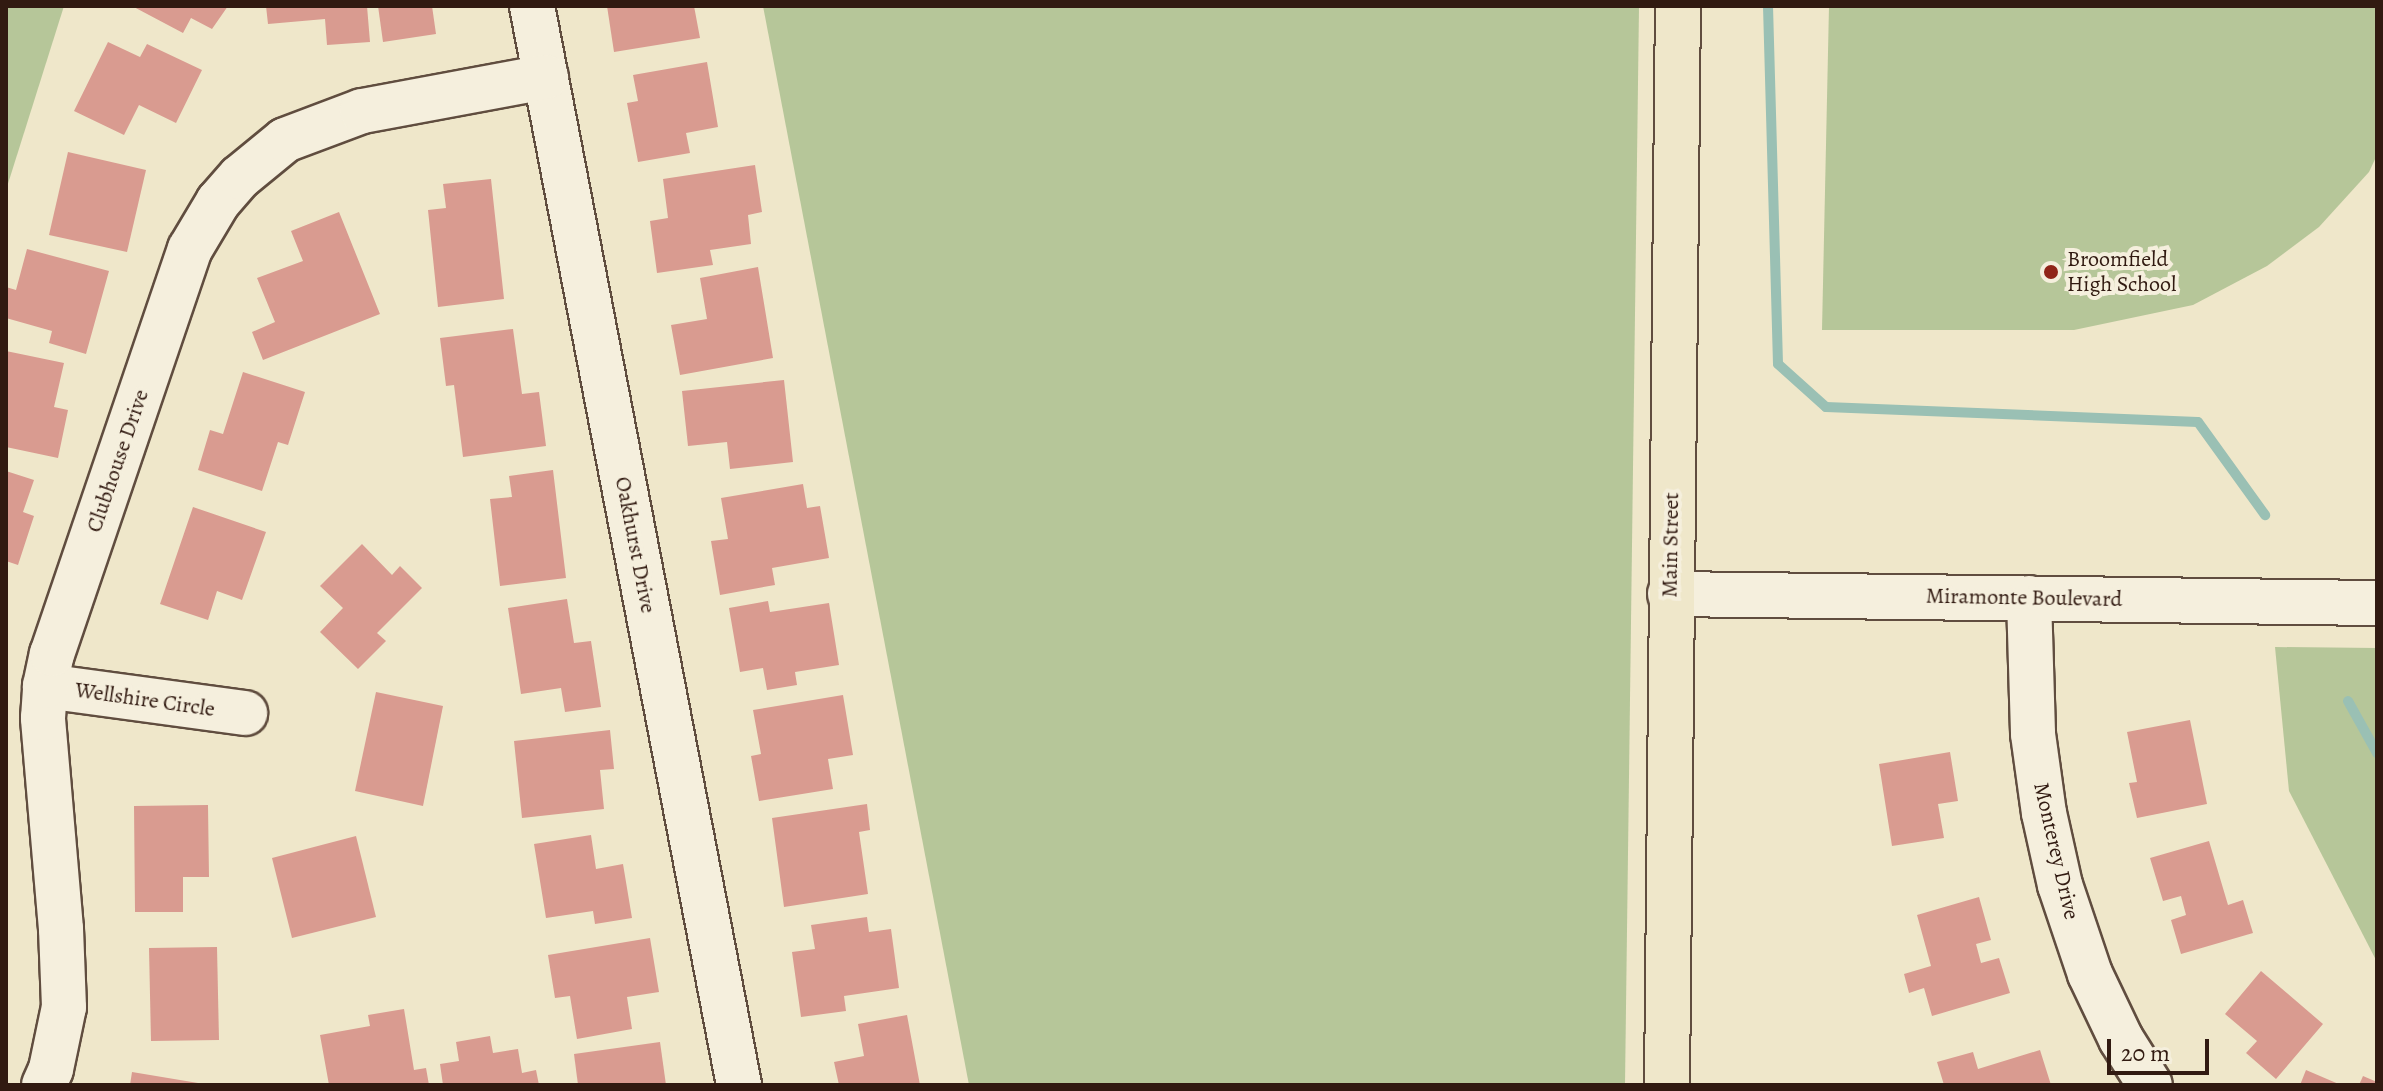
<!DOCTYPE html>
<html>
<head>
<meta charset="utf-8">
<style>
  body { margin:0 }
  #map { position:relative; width:2383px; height:1091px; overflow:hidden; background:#efe7ca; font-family:Alegreya,serif }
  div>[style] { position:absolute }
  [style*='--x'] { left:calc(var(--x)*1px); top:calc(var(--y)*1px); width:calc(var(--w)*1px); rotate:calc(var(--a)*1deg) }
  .green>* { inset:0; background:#b6c699 }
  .stream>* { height:10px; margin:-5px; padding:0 5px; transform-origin:5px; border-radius:5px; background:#9ac0b4 }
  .building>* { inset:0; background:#d99b90 }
  .roads { filter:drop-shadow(2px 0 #604d3f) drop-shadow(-2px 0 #604d3f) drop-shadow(0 2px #604d3f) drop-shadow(0 -2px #604d3f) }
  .minor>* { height:44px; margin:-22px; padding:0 22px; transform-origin:22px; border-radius:22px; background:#f5efdd }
  .major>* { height:44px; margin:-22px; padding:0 22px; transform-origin:22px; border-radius:22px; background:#efe7ca }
  .dots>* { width:22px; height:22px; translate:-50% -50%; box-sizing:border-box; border:4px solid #f5efdd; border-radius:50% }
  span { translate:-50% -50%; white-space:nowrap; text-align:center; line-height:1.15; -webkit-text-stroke:8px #f5efdd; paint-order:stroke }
  .poi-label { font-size:22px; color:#311a11 }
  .left { translate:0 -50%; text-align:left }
  .street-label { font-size:22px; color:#311a11 }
  .frame { position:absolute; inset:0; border:8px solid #311a11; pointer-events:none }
  .scale { position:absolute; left:2107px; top:1039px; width:102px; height:36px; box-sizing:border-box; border:4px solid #311a11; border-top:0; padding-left:10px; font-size:24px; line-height:28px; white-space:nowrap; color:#311a11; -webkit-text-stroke:6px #f5efdd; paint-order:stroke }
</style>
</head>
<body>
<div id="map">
  <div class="green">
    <i style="clip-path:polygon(6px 6px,64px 6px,6px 190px)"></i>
    <i style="clip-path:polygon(763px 6px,1639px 6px,1625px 1085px,969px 1085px)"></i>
    <i style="clip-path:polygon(1829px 6px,2377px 6px,2377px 155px,2369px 172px,2319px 227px,2267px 266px,2193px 305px,2074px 330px,1822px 330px)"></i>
    <i style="clip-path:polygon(2275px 647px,2377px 648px,2377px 962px,2289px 791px)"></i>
  </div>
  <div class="stream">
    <i style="--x:1768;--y:6;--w:358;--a:88.4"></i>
    <i style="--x:1778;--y:364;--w:64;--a:41.9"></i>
    <i style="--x:1826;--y:407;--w:372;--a:2.3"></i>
    <i style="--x:2198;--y:422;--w:115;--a:54.2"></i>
    <i style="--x:2348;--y:701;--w:60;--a:60.9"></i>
  </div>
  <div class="building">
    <i style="clip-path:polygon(132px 6px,228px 6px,212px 29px,191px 18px,183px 33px)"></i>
    <i style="clip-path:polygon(266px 6px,367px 6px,370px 42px,327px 45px,325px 19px,268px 24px)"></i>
    <i style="clip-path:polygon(378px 6px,432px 6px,436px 34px,383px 42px)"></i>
    <i style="clip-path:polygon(607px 6px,694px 6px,700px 38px,614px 52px)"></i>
    <i style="clip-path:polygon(108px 42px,140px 57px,147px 44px,202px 70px,176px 123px,139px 105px,124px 135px,74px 111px)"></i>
    <i style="clip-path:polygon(707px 62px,718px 127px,686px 133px,690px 153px,638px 162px,627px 103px,638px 101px,633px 75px)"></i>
    <i style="clip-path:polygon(68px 152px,146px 170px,127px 252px,49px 235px)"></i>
    <i style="clip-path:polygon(755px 165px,762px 212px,748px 215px,751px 244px,710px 250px,713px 265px,657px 273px,650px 221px,668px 218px,663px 179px)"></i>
    <i style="clip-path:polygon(491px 179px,504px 299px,438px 307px,428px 210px,446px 208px,443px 184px)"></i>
    <i style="clip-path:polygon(339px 212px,380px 314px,263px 360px,252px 332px,275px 322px,257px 278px,303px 261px,291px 231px)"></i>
    <i style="clip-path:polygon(27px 249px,109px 271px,86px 354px,49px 343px,52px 331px,6px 318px,6px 287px,16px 290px)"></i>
    <i style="clip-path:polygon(758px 267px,773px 358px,680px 375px,671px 325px,707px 319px,700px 278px)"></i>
    <i style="clip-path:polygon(513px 329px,522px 394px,539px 392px,546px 446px,463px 457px,454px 385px,446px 386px,440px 338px)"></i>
    <i style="clip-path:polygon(6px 351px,64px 363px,54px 407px,68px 410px,58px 458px,6px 447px)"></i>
    <i style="clip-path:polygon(243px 372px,305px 392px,288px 445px,278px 442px,262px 491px,198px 470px,210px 430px,223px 434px)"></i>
    <i style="clip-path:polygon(784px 380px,793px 462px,730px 469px,727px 442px,688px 446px,682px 391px)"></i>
    <i style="clip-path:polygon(553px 470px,566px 578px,500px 586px,490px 499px,512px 497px,509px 476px)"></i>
    <i style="clip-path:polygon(6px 471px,34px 480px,23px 512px,34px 516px,18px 565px,6px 561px)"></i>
    <i style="clip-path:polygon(803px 484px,807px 508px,820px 506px,829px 558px,772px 568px,775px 585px,720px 595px,711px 541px,728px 539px,721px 498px)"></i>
    <i style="clip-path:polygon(193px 507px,266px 532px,242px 600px,217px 591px,208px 620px,160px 604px)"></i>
    <i style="clip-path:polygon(362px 544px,392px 575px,400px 566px,422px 588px,377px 633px,386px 641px,358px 669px,320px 632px,343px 608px,320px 586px)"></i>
    <i style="clip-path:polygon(567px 599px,574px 643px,591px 641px,601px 707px,565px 712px,561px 688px,521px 694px,508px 608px)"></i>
    <i style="clip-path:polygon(768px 601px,770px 612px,829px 603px,839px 665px,795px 672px,797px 685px,767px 690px,763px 668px,740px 672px,729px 608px)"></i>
    <i style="clip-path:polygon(376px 692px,443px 706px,423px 806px,355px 791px)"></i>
    <i style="clip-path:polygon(843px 695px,853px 755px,828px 759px,833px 789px,759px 801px,751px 756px,761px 754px,753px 710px)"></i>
    <i style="clip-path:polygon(2190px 720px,2207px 804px,2137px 818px,2129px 783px,2137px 782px,2127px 732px)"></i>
    <i style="clip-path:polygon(610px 730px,614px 769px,600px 770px,604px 809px,522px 818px,514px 741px)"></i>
    <i style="clip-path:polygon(1950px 752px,1958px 801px,1938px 804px,1944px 838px,1892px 846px,1879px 764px)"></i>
    <i style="clip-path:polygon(867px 804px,870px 830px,859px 832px,868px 894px,784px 907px,772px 818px)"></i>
    <i style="clip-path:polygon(208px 805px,209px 877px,183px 877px,183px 912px,135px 912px,134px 806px)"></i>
    <i style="clip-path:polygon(591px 835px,596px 869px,623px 864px,632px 918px,595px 924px,593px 911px,546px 918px,534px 844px)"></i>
    <i style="clip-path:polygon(356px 836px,376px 917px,292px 938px,272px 858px)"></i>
    <i style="clip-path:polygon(2209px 841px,2228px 905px,2243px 900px,2253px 933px,2181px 954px,2171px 920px,2186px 915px,2181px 896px,2163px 901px,2150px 858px)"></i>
    <i style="clip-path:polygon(1979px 897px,1991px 940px,1976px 944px,1981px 963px,1999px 958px,2010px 993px,1932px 1016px,1924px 988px,1909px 993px,1904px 974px,1931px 966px,1917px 915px)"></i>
    <i style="clip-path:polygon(867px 917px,869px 932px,891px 929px,899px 988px,844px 996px,846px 1011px,801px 1017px,792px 952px,815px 949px,811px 925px)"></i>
    <i style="clip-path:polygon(650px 938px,659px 992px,627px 997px,632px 1029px,577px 1039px,570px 996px,555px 998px,548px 955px)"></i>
    <i style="clip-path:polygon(217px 947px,219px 1040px,151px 1041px,149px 948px)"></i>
    <i style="clip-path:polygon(2261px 971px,2323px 1024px,2276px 1079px,2246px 1053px,2257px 1041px,2225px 1014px)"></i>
    <i style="clip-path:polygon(404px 1009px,414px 1070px,426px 1068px,429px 1085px,329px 1085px,320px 1035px,370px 1026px,368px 1015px)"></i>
    <i style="clip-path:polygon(907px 1015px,920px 1085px,839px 1085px,834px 1062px,864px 1056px,858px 1024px)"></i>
    <i style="clip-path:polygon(490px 1036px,493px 1053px,518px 1049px,522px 1073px,536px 1070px,539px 1085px,443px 1085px,440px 1064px,459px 1061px,456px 1042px)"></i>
    <i style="clip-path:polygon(660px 1042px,666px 1085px,578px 1085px,574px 1054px)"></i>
    <i style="clip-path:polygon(2040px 1050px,2051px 1085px,1944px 1085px,1937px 1062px,1973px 1052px,1978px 1069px)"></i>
    <i style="clip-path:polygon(2306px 1070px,2341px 1085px,2300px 1085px)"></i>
    <i style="clip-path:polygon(132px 1072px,198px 1083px,198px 1085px,130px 1085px)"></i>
    <i style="clip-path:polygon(2363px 1076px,2377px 1082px,2377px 1085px,2359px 1085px)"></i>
  </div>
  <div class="roads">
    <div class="minor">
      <i style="--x:532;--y:6;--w:1099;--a:79.14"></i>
      <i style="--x:1670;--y:594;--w:707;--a:0.73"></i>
      <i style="--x:2029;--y:598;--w:136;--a:88.3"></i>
      <i style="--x:2033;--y:734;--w:80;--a:82.1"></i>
      <i style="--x:2044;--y:813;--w:74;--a:77.5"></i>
      <i style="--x:2060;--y:885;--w:94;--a:71.4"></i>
      <i style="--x:2090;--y:974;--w:72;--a:64.5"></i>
      <i style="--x:2121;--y:1039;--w:54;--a:57.8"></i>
      <i style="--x:45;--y:686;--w:202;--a:7.7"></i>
      <i style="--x:44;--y:1085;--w:17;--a:-66"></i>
      <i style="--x:51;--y:1069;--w:63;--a:-78.2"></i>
      <i style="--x:64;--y:1007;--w:78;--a:-92.2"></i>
      <i style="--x:61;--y:929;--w:212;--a:-94.9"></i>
      <i style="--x:43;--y:718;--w:32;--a:-86"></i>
      <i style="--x:45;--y:686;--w:33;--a:-78"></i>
      <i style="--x:52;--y:654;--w:428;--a:-71.2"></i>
      <i style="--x:190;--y:249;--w:55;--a:-59.2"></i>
      <i style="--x:218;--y:202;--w:33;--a:-49"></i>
      <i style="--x:240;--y:177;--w:58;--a:-39.4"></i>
      <i style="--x:285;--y:140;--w:82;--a:-20.6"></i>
      <i style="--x:362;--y:111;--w:187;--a:-10.5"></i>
    </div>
    <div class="major">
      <i style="--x:1667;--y:1085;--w:1079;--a:-89.42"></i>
    </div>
  </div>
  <div class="dots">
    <i style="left:2051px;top:272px;background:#8f2418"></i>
  </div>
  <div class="poi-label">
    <span class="left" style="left:2067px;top:272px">Broomfield<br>High School</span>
  </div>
  <div class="street-label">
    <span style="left:118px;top:461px;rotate:-71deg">Clubhouse Drive</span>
    <span style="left:635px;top:545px;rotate:79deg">Oakhurst Drive</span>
    <span style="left:1671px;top:545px;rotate:-89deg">Main Street</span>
    <span style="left:2024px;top:598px;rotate:1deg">Miramonte Boulevard</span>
    <span style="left:145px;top:700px;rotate:8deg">Wellshire Circle</span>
    <span style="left:2056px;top:851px;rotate:77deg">Monterey Drive</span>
  </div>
  <div class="frame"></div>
  <div class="scale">20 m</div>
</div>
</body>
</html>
